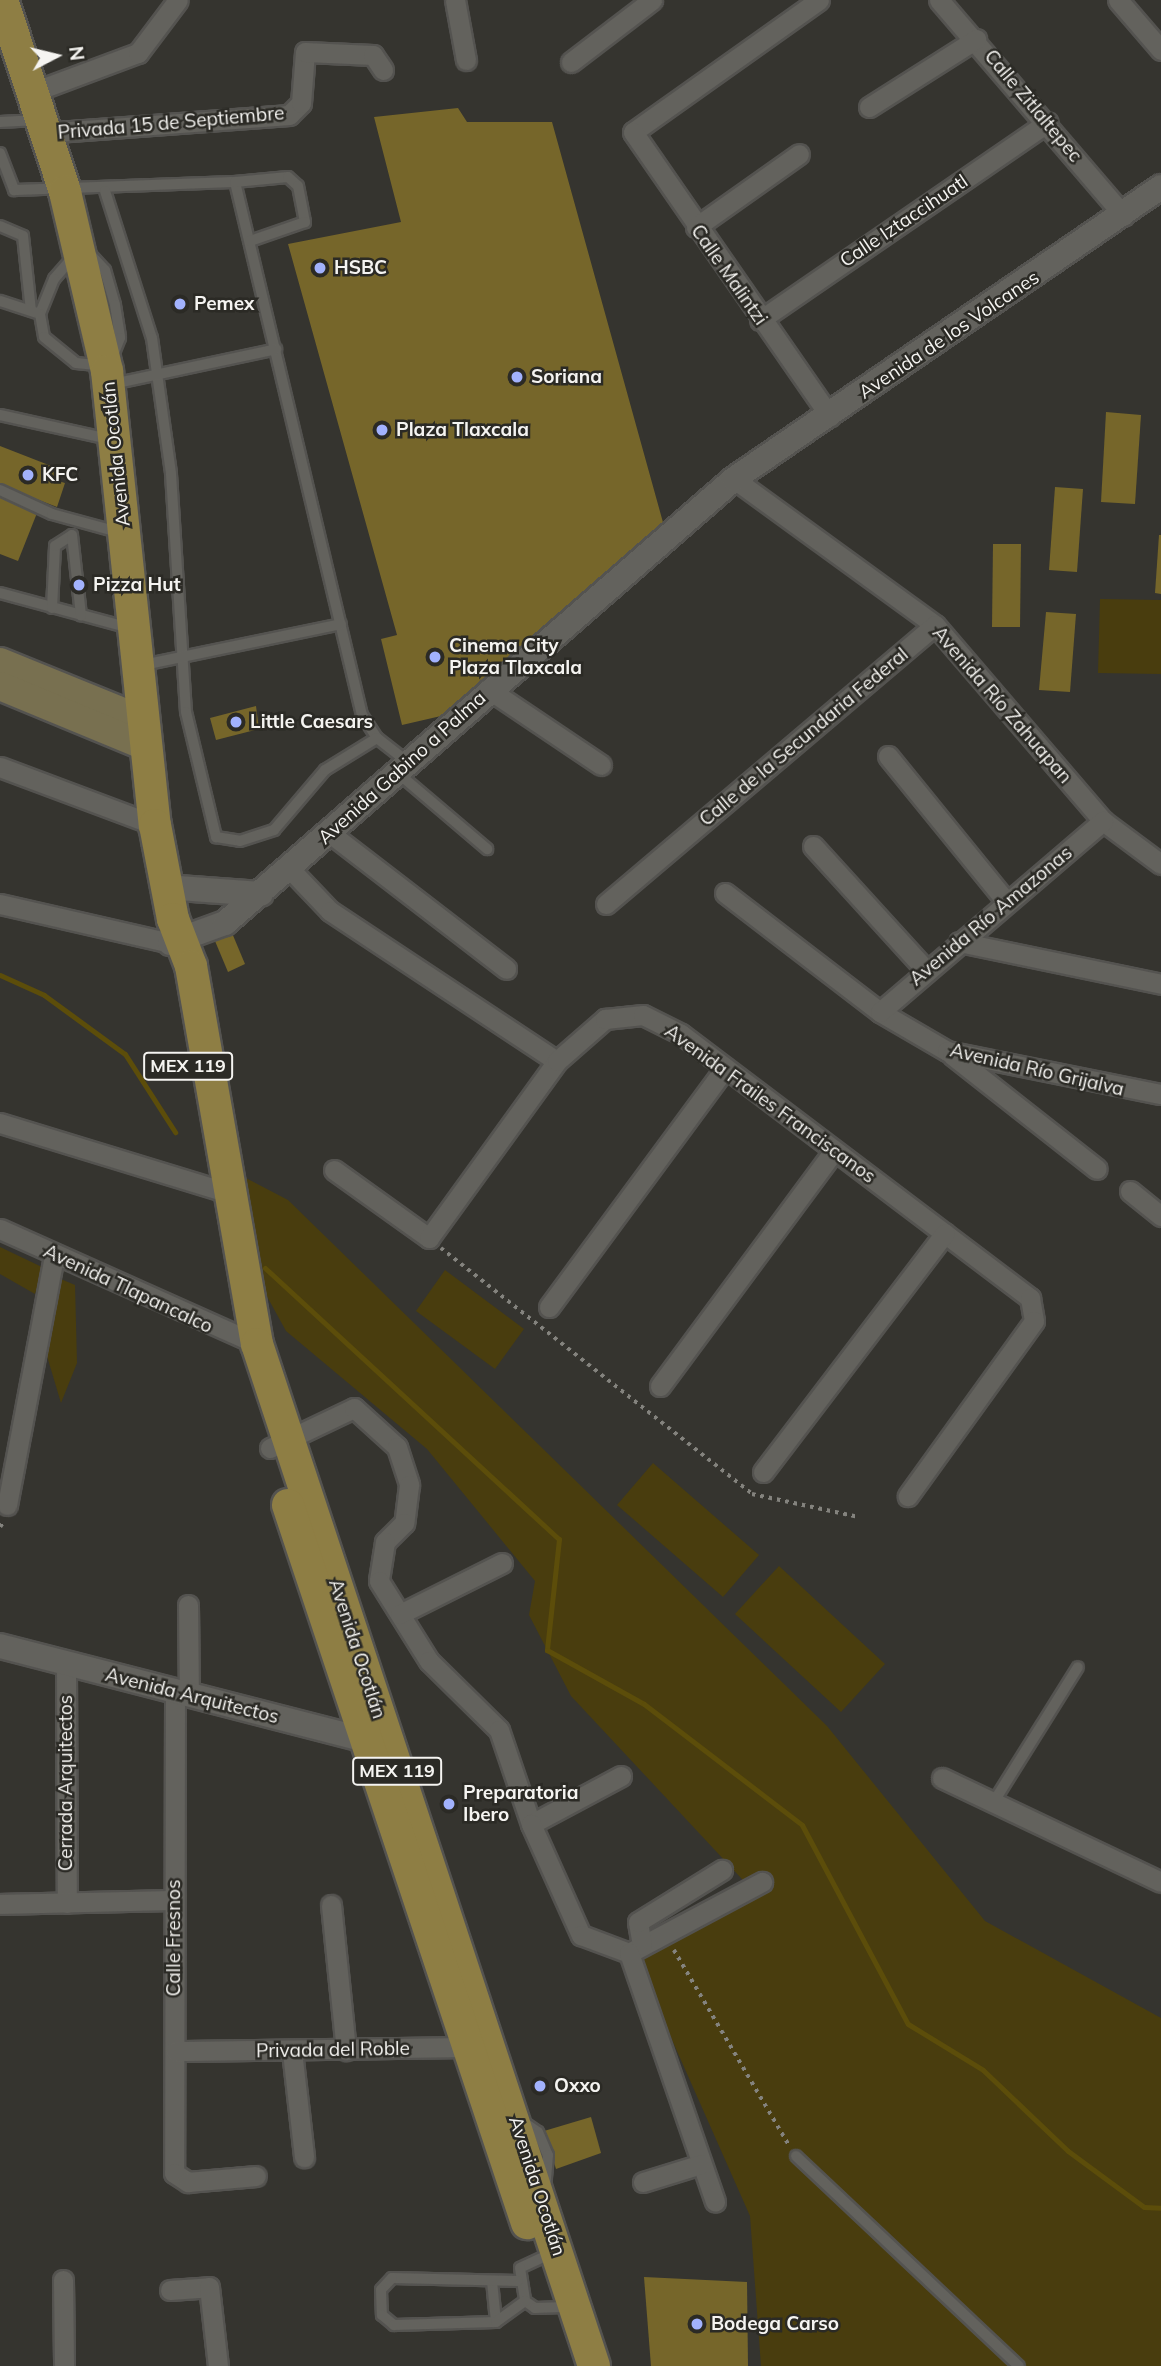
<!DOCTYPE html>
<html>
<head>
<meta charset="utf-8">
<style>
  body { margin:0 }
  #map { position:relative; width:1161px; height:2366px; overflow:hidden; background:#35342f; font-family:Mulish,sans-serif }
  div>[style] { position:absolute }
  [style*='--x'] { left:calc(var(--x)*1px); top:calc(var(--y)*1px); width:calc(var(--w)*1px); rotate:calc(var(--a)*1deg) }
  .green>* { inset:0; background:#493d0e }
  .stream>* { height:5px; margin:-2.5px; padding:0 2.5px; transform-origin:2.5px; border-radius:2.5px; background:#5c4d0a }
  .building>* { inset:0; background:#76662a }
  .path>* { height:3.5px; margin-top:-1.75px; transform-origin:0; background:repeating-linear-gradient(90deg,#84837e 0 3.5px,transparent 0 8.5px) }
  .roads { filter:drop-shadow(2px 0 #545350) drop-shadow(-2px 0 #545350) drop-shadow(0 2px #545350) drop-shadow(0 -2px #545350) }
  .service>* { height:10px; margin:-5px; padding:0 5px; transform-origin:5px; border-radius:5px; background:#63625d }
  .minor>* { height:19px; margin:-9.5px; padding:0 9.5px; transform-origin:9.5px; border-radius:9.5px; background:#63625d }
  .tertiary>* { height:24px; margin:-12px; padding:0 12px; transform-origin:12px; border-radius:12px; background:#63625d }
  .secondary>* { height:28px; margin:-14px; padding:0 14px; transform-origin:14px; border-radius:14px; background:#787050 }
  .primary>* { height:32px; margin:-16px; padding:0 16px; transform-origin:16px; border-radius:16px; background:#8e7e44 }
  .dots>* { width:19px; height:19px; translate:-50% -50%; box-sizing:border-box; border:4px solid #2b2a25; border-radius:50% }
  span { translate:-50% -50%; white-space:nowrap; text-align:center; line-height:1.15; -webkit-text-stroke:5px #2b2a25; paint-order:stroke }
  .shield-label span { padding:2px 5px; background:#2b2a25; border:2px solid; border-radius:5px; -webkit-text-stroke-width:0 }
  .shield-label { font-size:18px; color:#f5f4f1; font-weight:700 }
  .street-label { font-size:19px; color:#f5f4f1 }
  .poi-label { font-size:19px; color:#f5f4f1; font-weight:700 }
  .left { translate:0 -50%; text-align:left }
  .north { position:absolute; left:21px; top:21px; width:70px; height:70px; -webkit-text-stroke:5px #2b2a25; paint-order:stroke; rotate:83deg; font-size:19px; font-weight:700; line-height:28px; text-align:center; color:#f5f4f1 }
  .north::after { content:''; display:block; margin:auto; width:24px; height:32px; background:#f5f4f1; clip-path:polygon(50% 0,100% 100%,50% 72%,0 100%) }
</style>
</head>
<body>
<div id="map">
  <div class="green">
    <i style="clip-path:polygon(1100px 599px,1161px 600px,1161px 674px,1098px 673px)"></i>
    <i style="clip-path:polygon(242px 1176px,288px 1200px,827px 1726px,985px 1921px,1161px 2018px,1161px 2366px,761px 2366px,750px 2216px,638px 1963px,755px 1893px,571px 1696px,529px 1615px,535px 1581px,427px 1449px,286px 1331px,264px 1291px)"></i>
    <i style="clip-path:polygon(0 1247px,44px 1268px,35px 1294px,0 1274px)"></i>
    <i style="clip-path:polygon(445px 1270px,524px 1329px,495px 1369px,416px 1311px)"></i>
    <i style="clip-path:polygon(56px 1277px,75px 1285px,77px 1363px,61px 1403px,44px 1346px)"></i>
    <i style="clip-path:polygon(653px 1463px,759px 1555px,723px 1597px,617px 1505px)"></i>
    <i style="clip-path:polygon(779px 1566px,885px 1664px,841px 1712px,735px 1614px)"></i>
  </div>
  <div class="stream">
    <i style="--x:0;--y:975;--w:48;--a:24.4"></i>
    <i style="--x:44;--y:995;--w:100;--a:36.1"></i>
    <i style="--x:125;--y:1054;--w:93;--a:57.3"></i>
    <i style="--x:265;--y:1268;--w:400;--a:42.7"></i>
    <i style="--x:559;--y:1539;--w:112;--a:96.2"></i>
    <i style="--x:547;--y:1650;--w:111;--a:29.1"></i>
    <i style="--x:644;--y:1704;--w:199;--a:37.4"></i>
    <i style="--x:802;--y:1825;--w:225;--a:62"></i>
    <i style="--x:908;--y:2024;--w:88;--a:31.5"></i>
    <i style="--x:983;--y:2070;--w:117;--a:43.6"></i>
    <i style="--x:1068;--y:2151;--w:94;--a:36.4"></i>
    <i style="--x:1144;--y:2207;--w:17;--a:3"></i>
  </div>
  <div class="building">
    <i style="clip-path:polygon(458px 108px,467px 122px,552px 122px,664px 526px,441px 716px,402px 725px,381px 639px,397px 635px,288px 244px,401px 222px,374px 117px)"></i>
    <i style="clip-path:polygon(1106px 412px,1141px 415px,1135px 504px,1101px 502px)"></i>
    <i style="clip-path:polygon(0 446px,59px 469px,55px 480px,65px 483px,57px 507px,0 485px)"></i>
    <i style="clip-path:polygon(1055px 487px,1083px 489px,1077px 572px,1049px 570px)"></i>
    <i style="clip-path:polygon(0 496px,37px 513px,18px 561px,0 554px)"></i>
    <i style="clip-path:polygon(1159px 535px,1161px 535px,1161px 594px,1155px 593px)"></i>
    <i style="clip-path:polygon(993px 544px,1021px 544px,1020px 627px,992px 627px)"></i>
    <i style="clip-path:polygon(1046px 612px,1076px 614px,1070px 692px,1039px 690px)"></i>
    <i style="clip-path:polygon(256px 706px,259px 729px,216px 740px,210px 718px)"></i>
    <i style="clip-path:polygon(232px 933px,245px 964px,228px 972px,215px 941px)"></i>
    <i style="clip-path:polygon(591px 2117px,601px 2153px,556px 2169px,544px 2131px)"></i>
    <i style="clip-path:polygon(644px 2277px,747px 2282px,748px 2366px,651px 2366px)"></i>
  </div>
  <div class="path">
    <i style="--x:441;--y:1248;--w:397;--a:38.3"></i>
    <i style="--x:752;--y:1494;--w:108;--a:12.2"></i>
    <i style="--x:0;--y:1527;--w:7;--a:-56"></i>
    <i style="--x:674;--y:1950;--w:226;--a:59.5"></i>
  </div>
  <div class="roads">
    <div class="service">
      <i style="--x:0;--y:122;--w:38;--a:-3"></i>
      <i style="--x:0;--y:153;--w:40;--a:69"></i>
      <i style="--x:14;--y:190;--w:221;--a:-2.1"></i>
      <i style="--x:235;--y:182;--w:548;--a:76.6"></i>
      <i style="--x:362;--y:715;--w:27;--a:57"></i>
      <i style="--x:377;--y:738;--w:37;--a:38"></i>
      <i style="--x:235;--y:182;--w:53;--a:-5.4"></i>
      <i style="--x:288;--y:177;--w:13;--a:42"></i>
      <i style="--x:298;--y:186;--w:37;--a:79"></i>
      <i style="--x:305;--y:222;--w:58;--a:160.9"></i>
      <i style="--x:105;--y:191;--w:154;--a:72.3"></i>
      <i style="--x:152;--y:338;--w:137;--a:82"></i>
      <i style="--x:171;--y:474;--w:238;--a:86.4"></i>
      <i style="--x:186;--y:712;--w:129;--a:76.5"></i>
      <i style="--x:216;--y:837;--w:24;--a:9"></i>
      <i style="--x:240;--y:841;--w:36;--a:-18"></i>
      <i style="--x:274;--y:830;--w:79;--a:-49.6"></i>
      <i style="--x:325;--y:770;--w:61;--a:-31.6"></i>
      <i style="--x:0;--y:226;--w:25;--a:23"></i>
      <i style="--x:23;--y:236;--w:75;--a:83.9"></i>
      <i style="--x:89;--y:253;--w:23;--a:47"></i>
      <i style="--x:105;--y:270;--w:36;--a:74"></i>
      <i style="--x:115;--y:305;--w:33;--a:81"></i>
      <i style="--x:120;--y:338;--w:22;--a:112"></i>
      <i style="--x:74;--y:256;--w:30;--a:131"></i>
      <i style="--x:54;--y:279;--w:38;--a:112"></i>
      <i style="--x:40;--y:314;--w:23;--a:80"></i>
      <i style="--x:44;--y:337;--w:41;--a:39.1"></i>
      <i style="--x:76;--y:363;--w:27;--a:6"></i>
      <i style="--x:0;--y:301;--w:38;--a:18"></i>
      <i style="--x:112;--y:384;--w:168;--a:-12"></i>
      <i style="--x:0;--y:415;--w:112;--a:12.4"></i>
      <i style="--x:0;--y:490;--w:57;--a:24.8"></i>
      <i style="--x:52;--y:514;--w:68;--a:15.3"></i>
      <i style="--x:0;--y:593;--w:135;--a:15.1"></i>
      <i style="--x:52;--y:608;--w:62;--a:-87.2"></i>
      <i style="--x:55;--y:546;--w:20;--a:-33"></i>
      <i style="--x:72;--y:535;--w:81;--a:83.6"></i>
      <i style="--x:143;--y:665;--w:202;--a:-11.7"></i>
      <i style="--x:399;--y:774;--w:116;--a:40.4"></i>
      <i style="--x:993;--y:1803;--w:160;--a:-58"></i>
      <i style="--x:522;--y:2121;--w:19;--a:35"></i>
      <i style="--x:538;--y:2132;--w:25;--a:67"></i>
      <i style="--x:548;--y:2155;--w:34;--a:95"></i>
      <i style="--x:796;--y:2156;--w:306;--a:43.3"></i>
      <i style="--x:552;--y:2253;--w:35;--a:155"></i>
      <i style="--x:520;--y:2268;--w:33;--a:81"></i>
      <i style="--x:525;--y:2301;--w:12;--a:35"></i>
      <i style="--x:535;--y:2308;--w:36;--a:-2"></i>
      <i style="--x:492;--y:2281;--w:41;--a:84.4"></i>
      <i style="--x:518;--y:2281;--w:126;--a:-178.6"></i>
      <i style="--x:392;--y:2278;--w:16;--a:133"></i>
      <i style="--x:381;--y:2290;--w:25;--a:88"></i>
      <i style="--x:382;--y:2315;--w:16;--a:40"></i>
      <i style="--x:394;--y:2325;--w:102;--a:-1.7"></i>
      <i style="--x:496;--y:2322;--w:36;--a:-36"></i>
    </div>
    <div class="minor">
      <i style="--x:455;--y:0;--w:61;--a:79.6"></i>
      <i style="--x:819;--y:0;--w:228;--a:144.6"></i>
      <i style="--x:633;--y:132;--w:346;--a:55.3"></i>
      <i style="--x:939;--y:0;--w:284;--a:49.4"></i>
      <i style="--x:1118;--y:0;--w:66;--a:49.3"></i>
      <i style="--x:571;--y:62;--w:102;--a:-37.4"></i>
      <i style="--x:33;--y:92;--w:112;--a:-20.4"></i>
      <i style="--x:138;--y:53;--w:66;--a:-53"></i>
      <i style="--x:869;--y:107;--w:127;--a:-32.4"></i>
      <i style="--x:43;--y:133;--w:247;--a:-4.2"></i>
      <i style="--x:289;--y:115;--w:17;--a:-45"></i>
      <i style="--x:301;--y:103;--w:51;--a:-85.5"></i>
      <i style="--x:305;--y:52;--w:68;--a:2.5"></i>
      <i style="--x:373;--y:55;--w:18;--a:56"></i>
      <i style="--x:696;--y:227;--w:126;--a:-35.3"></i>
      <i style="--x:760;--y:320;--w:349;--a:-34.5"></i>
      <i style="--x:734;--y:479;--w:248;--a:36"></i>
      <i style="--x:935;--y:625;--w:258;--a:49.4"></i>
      <i style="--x:1103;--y:821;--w:72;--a:36.6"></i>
      <i style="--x:488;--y:689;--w:136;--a:33.9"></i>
      <i style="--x:888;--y:756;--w:187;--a:50.9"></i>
      <i style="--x:0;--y:767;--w:165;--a:20.5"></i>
      <i style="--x:331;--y:834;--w:221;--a:37.6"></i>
      <i style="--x:813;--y:846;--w:168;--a:47.7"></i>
      <i style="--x:290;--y:869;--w:58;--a:46.4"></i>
      <i style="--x:330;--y:911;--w:272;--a:33.5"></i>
      <i style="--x:725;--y:893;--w:195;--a:37.5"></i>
      <i style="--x:880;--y:1012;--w:78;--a:30.2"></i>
      <i style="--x:947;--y:1051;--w:218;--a:11.4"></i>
      <i style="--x:0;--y:904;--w:174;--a:12.9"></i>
      <i style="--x:606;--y:904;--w:431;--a:-40.3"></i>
      <i style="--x:959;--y:942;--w:206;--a:11.7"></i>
      <i style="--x:880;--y:1012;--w:294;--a:-40.6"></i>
      <i style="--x:952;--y:1055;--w:184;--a:38.2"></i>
      <i style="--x:0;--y:1123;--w:236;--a:17"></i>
      <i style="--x:334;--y:1170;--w:117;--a:35.6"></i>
      <i style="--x:429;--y:1238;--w:218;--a:-54.1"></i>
      <i style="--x:557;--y:1061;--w:64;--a:-41.2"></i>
      <i style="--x:605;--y:1019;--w:38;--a:-6"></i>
      <i style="--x:643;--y:1015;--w:42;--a:26.6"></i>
      <i style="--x:681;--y:1034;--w:438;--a:37.1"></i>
      <i style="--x:1030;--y:1298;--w:23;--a:80"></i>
      <i style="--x:1034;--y:1321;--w:216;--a:125.8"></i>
      <i style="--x:1130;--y:1191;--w:40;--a:39"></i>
      <i style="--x:0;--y:1229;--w:282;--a:24.1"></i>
      <i style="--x:549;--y:1307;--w:297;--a:-53.6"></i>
      <i style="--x:660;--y:1386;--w:292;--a:-53.5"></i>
      <i style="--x:270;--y:1448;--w:93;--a:-25.5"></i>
      <i style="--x:354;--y:1408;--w:58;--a:42.2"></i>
      <i style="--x:397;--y:1447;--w:40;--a:72"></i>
      <i style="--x:409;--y:1485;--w:38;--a:97"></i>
      <i style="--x:404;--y:1523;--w:27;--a:135"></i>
      <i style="--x:385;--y:1542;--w:39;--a:99"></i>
      <i style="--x:379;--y:1581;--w:94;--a:58"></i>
      <i style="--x:429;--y:1661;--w:98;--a:44.6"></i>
      <i style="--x:499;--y:1730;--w:99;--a:71.2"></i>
      <i style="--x:763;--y:1472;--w:300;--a:-52.7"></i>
      <i style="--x:7;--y:1505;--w:252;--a:-79.3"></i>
      <i style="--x:188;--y:1605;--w:91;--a:89.4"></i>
      <i style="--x:400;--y:1614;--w:114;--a:-26.6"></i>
      <i style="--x:66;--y:1664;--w:239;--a:89.8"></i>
      <i style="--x:175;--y:1693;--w:480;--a:90.1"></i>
      <i style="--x:174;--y:2173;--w:17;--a:33"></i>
      <i style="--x:188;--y:2182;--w:68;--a:-5"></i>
      <i style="--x:621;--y:1776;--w:102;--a:151.9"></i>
      <i style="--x:531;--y:1824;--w:122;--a:65.8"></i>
      <i style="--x:581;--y:1935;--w:51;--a:20.6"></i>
      <i style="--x:629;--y:1953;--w:151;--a:-28.1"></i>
      <i style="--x:942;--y:1778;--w:242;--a:25.4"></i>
      <i style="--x:0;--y:1904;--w:174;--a:-1.3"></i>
      <i style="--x:331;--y:1905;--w:146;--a:84.1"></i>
      <i style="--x:642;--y:1945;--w:23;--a:-100"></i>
      <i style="--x:638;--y:1922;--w:99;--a:-31.8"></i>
      <i style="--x:629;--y:1953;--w:263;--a:70.9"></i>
      <i style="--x:175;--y:2051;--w:301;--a:-0.8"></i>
      <i style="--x:292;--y:2051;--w:107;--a:83.5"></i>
      <i style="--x:643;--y:2182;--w:61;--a:-17.2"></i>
      <i style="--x:63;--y:2280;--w:86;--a:89.3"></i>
      <i style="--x:170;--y:2290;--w:39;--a:-4"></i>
      <i style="--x:209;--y:2287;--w:80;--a:83.5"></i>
    </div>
    <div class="tertiary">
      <i style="--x:165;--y:887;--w:96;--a:4.2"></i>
      <i style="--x:170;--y:943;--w:59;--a:-20"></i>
      <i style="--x:225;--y:923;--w:675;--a:-41.1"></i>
      <i style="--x:734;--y:479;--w:517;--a:-34.37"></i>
      <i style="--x:0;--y:1646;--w:374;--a:14.4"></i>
      <i style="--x:362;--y:1739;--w:19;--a:-6"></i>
    </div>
    <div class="secondary">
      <i style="--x:0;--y:662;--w:154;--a:22.1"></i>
      <i style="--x:0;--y:686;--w:159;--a:22.5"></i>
    </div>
    <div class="primary">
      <i style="--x:2;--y:0;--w:202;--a:71.8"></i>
      <i style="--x:65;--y:192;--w:184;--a:76.8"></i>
      <i style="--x:107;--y:371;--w:457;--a:84"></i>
      <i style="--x:155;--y:825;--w:96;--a:79.2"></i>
      <i style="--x:173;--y:919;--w:50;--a:69"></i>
      <i style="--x:191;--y:966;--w:384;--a:80.1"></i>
      <i style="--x:257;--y:1344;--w:1076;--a:71.75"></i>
      <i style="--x:288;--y:1505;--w:757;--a:71.59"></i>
    </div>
  </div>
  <div class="dots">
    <i style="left:320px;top:268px;background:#a2b2fd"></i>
    <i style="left:180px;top:304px;background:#a2b2fd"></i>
    <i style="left:517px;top:377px;background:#a2b2fd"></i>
    <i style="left:382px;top:430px;background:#a2b2fd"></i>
    <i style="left:28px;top:475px;background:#a2b2fd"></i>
    <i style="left:79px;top:585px;background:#a2b2fd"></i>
    <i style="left:435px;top:657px;background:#a2b2fd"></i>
    <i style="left:236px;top:722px;background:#a2b2fd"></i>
    <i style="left:449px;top:1804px;background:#a2b2fd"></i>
    <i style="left:540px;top:2086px;background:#a2b2fd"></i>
    <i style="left:697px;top:2324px;background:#a2b2fd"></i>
  </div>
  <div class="shield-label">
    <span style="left:188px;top:1066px">MEX 119</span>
    <span style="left:397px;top:1771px">MEX 119</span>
  </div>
  <div class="street-label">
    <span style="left:1033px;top:106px;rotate:50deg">Calle Zitlaltepec</span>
    <span style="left:171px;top:123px;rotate:-5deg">Privada 15 de Septiembre</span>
    <span style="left:904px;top:221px;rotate:-34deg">Calle Iztaccihuatl</span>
    <span style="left:729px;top:275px;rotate:55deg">Calle Malintzi</span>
    <span style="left:949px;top:335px;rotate:-34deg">Avenida de los Volcanes</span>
    <span style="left:116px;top:454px;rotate:-96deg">Avenida Ocotlán</span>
    <span style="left:1002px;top:705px;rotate:49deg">Avenida Río Zahuapan</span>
    <span style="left:804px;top:737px;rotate:-40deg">Calle de la Secundaria Federal</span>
    <span style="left:402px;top:768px;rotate:-42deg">Avenida Gabino a Palma</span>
    <span style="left:991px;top:916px;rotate:-40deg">Avenida Río Amazonas</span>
    <span style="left:1037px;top:1070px;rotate:13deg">Avenida Río Grijalva</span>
    <span style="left:770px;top:1104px;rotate:36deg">Avenida Frailes Franciscanos</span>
    <span style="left:128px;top:1289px;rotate:25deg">Avenida Tlapancalco</span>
    <span style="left:357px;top:1649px;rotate:72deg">Avenida Ocotlán</span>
    <span style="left:192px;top:1696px;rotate:14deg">Avenida Arquitectos</span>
    <span style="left:66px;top:1783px;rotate:-90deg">Cerrada Arquitectos</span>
    <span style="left:174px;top:1938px;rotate:-90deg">Calle Fresnos</span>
    <span style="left:333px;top:2050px;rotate:-1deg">Privada del Roble</span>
    <span style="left:537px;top:2186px;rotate:72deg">Avenida Ocotlán</span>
  </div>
  <div class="poi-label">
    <span class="left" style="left:334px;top:268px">HSBC</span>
    <span class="left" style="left:194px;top:304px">Pemex</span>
    <span class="left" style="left:531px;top:377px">Soriana</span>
    <span class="left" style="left:396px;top:430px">Plaza Tlaxcala</span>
    <span class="left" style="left:42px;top:475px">KFC</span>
    <span class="left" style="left:93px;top:585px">Pizza Hut</span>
    <span class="left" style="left:449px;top:657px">Cinema City<br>Plaza Tlaxcala</span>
    <span class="left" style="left:250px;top:722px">Little Caesars</span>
    <span class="left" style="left:463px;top:1804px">Preparatoria<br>Ibero</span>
    <span class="left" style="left:554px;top:2086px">Oxxo</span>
    <span class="left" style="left:711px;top:2324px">Bodega Carso</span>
  </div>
  <div class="north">N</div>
</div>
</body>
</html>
